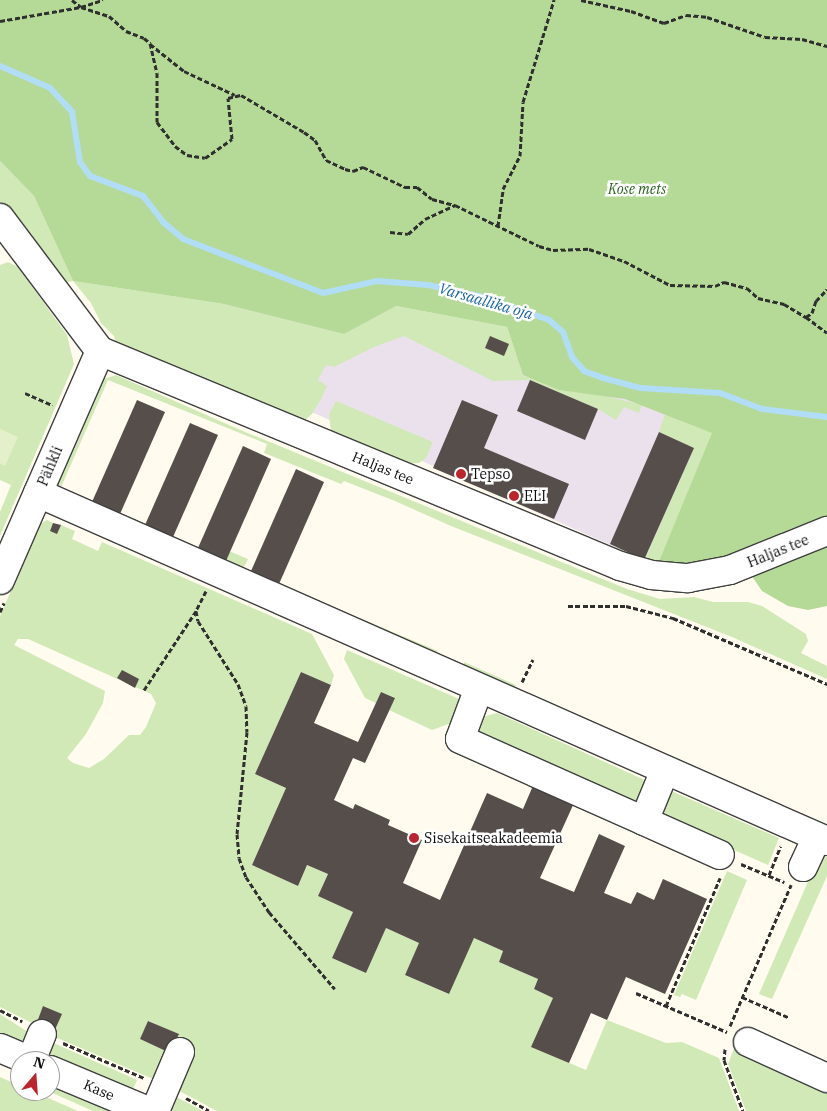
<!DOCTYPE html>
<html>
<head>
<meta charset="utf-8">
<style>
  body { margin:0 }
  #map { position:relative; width:827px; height:1111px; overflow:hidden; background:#fffbee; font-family:"IBM Plex Serif",serif }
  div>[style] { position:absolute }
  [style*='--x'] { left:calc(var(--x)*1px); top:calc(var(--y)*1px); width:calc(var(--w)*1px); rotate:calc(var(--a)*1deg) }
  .industrial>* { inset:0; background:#ebe1ec }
  .green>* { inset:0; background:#d1e9b7 }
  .forest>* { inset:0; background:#b5da97 }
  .pitch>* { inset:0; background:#e3f0c9 }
  .stream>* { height:6px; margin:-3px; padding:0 3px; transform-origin:3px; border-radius:3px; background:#b2ddf6 }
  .building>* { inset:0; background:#564e4a }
  .path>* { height:3px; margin-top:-1.5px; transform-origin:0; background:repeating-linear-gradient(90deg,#2f2f2f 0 5px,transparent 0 7.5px) }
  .roads { filter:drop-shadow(1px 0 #404040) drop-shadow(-1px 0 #404040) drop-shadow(0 1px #404040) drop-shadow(0 -1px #404040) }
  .minor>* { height:28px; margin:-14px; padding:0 14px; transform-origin:14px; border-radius:14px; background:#fff }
  .dots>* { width:14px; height:14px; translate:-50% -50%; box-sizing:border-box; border:2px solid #fff; border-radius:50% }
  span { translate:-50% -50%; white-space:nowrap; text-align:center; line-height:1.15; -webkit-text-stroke:5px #fff; paint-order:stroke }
  .park-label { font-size:14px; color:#2c651d; font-style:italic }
  .street-label { font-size:14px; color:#0d0d0d }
  .poi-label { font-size:14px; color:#0d0d0d }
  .left { translate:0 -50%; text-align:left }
  .water-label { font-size:15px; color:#16649f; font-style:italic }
  .north { position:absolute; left:10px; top:1051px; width:50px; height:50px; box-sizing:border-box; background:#fff; border:1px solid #9e9e9e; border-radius:50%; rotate:18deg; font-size:14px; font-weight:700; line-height:20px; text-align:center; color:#0d0d0d }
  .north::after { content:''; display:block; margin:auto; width:18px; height:22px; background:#bd252d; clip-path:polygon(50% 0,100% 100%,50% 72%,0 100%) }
</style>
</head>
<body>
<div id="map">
  <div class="industrial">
    <i style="clip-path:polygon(224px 304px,396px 306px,713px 433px,644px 560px,298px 406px)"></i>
  </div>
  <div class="green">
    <i style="clip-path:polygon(0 161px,34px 196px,73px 281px,224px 304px,344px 334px,396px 306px,507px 327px,523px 376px,642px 405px,639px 413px,624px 407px,616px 420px,598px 409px,530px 380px,493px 381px,404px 336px,374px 347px,334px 367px,326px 365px,318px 380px,327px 386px,321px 399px,312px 414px,297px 427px,116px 346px,114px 336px,101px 323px,91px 303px,73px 281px,64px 283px,0 202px)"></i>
    <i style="clip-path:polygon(8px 262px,18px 267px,67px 335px,74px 364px,0 536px,0 512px,11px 485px,0 480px,0 265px)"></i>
    <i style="clip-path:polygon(116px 375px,238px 429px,627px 589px,660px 599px,694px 597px,713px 602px,748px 602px,762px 606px,806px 634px,808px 641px,801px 653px,827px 666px,827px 679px,732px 637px,451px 526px,395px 501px,344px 481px,341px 484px,264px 453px,267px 444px,108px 380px,58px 494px,57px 482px,103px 379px)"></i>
    <i style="clip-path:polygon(336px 401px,433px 442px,426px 458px,419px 463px,400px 464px,331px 432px,329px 414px)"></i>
    <i style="clip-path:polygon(665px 414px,713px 433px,657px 566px,617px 552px,616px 547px,645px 559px,694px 448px,659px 432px)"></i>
    <i style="clip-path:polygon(evenodd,47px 520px,53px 523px,50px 531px,57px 533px,61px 525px,75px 531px,72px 539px,98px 551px,102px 542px,312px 634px,334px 675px,331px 685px,301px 672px,255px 774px,286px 788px,252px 865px,298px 886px,307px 865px,328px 874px,318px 896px,353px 912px,332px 958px,366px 973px,386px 928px,419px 943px,405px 975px,448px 994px,474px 938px,503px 951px,499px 962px,538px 979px,534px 989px,553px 998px,532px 1047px,586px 1070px,607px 1020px,666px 1043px,682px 1042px,719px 1058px,739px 1111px,217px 1111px,172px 1087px,178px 1034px,149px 1021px,140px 1039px,170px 1053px,160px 1082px,53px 1036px,61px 1014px,44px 1006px,36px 1025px,0 1007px,0 616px,40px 524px,47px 520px,18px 639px,28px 639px,151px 694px,156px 703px,146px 727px,140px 735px,129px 735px,104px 759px,89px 768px,73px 763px,67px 758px,86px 734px,103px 703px,105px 691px,14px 645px,18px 639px)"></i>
    <i style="clip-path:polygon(222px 548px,248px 559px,245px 565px,242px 569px,215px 565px)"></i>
    <i style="clip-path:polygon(271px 575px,274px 582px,438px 651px,433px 655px,271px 585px)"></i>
    <i style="clip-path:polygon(347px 650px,459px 699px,454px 722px,432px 730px,389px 710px,394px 697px,381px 692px,376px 703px,365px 698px,344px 659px)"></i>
    <i style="clip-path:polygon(464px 662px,516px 685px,512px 689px,464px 668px)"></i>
    <i style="clip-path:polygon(497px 713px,649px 782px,641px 800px,632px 804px,477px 739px,475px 719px)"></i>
    <i style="clip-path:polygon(669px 790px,779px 838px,768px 865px,666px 820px,661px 815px,663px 797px)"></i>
    <i style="clip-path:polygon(823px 855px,827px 855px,827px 876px,772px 999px,759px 994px,817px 861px)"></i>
    <i style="clip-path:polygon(727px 871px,747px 880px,696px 1000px,682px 994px,680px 997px,674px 995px)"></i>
    <i style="clip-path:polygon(0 1014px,31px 1034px,25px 1049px,0 1038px)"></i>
    <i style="clip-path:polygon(49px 1041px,137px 1080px,131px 1094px,43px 1057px)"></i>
    <i style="clip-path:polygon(735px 1046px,827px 1088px,827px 1111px,746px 1111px,728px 1064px)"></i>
    <i style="clip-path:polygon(0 1077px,20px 1086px,20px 1091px,32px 1091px,78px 1111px,0 1111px)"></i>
    <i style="clip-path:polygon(50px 1079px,123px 1111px,93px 1111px,48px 1091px)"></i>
    <i style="clip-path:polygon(169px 1093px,203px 1111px,172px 1111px,163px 1107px)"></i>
  </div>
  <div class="forest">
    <i style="clip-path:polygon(0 0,827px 0,827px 606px,808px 610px,788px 606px,762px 591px,741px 560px,713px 567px,657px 566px,712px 433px,625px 399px,559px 390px,523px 375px,507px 327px,396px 306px,344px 334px,224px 304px,73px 281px,34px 196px,0 161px)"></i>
  </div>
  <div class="pitch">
    <i style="clip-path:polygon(0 429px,18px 437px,5px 466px,0 464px)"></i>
  </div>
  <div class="stream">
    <i style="--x:0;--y:66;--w:55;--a:23.7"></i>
    <i style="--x:50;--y:88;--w:33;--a:47"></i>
    <i style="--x:72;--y:112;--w:51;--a:80.9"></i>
    <i style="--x:80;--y:162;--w:17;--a:54"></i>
    <i style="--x:90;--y:176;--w:57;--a:20.7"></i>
    <i style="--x:143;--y:196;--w:33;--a:52"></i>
    <i style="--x:163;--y:222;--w:26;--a:40"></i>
    <i style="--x:183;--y:239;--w:150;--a:21.1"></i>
    <i style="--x:323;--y:293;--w:55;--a:-12.5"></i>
    <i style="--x:377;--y:281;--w:51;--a:4.5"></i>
    <i style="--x:428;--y:285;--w:57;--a:12.1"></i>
    <i style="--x:484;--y:297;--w:69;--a:19.5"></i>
    <i style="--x:549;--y:320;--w:18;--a:41"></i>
    <i style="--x:563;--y:332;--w:27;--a:70"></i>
    <i style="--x:572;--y:357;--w:18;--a:49"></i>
    <i style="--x:584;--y:371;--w:20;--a:20"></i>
    <i style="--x:603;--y:378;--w:39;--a:15"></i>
    <i style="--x:641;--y:388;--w:79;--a:3.6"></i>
    <i style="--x:720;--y:393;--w:45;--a:20.9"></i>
    <i style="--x:762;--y:409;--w:65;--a:7"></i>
  </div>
  <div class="building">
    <i style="clip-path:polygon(490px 336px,509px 344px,504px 356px,485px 348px)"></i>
    <i style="clip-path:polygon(530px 380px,598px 409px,585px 440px,517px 411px)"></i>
    <i style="clip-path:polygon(137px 400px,165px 412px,120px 514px,92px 502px)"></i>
    <i style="clip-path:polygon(462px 400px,498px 415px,484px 448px,569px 484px,554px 519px,433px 468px)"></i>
    <i style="clip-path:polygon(190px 423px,218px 435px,173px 537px,145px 525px)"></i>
    <i style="clip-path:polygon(659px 432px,694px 448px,644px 560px,610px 544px)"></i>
    <i style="clip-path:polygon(243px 446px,271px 459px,226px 561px,198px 548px)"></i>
    <i style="clip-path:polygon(296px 469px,324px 482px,279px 584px,251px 571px)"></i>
    <i style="clip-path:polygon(53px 523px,61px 525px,57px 534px,50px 531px)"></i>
    <i style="clip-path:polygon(122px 670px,139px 679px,135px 688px,117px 678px)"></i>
    <i style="clip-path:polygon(301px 672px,331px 685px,314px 723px,358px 742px,381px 692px,395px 698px,365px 763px,353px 758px,334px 800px,353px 809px,355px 804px,390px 820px,388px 825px,422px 840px,403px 883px,440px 900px,487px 793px,523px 809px,538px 774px,579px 792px,540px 878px,574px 892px,599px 834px,625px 846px,604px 893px,631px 904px,637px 892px,654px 900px,663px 879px,707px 899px,665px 994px,626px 977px,607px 1020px,591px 1013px,569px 1063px,531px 1047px,553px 998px,534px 989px,538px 979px,499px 962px,503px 951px,474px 938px,449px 994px,405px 975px,419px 943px,386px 928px,366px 973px,332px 958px,353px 912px,318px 896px,328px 874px,307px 865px,298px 886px,252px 865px,286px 788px,255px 774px)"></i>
    <i style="clip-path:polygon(43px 1006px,62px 1014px,54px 1032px,36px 1025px)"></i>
    <i style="clip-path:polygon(148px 1021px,179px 1034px,170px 1053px,140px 1039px)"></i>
  </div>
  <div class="path">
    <i style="--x:72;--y:0;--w:11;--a:38"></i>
    <i style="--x:81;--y:7;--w:23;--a:-18"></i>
    <i style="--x:581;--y:0;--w:51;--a:12.4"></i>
    <i style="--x:631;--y:11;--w:35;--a:20"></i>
    <i style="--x:664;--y:23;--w:23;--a:-20"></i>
    <i style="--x:686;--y:15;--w:21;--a:5"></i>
    <i style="--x:707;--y:17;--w:61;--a:19"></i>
    <i style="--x:765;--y:37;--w:37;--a:3"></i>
    <i style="--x:802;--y:39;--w:26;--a:16"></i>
    <i style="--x:0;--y:21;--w:82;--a:-9.8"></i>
    <i style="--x:81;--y:7;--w:29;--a:18"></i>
    <i style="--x:109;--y:16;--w:23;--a:41"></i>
    <i style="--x:126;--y:31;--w:19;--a:21"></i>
    <i style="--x:144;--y:38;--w:8;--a:40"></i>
    <i style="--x:150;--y:43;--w:31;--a:77"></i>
    <i style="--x:157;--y:73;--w:49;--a:90"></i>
    <i style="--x:157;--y:122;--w:30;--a:53"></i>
    <i style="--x:175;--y:146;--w:15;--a:37"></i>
    <i style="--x:187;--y:155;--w:18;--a:9"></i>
    <i style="--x:205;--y:158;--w:33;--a:-35"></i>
    <i style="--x:232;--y:139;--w:41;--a:-95.6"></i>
    <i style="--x:228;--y:98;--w:13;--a:-13"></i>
    <i style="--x:241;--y:95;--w:73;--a:30.4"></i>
    <i style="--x:304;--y:132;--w:14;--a:36"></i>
    <i style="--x:315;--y:140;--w:23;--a:61"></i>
    <i style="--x:326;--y:160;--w:21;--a:25"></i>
    <i style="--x:345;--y:169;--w:8;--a:14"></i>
    <i style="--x:353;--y:171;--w:11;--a:-22"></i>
    <i style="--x:363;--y:167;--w:47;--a:25.5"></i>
    <i style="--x:405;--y:187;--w:12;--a:0"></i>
    <i style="--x:417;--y:187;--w:19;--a:39"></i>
    <i style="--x:432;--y:199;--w:24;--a:15"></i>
    <i style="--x:455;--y:205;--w:93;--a:26"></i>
    <i style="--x:539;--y:246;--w:15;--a:16"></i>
    <i style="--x:553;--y:250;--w:36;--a:-2"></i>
    <i style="--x:589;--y:249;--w:37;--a:19"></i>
    <i style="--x:624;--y:261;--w:52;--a:27.6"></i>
    <i style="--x:670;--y:285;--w:45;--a:1.3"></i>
    <i style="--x:715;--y:286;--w:10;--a:-24"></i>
    <i style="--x:724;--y:282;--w:24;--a:15"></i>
    <i style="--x:747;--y:288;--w:15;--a:42"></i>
    <i style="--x:758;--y:298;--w:27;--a:13"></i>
    <i style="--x:784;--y:304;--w:26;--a:31"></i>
    <i style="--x:806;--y:317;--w:26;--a:37"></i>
    <i style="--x:150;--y:44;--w:43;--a:38.5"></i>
    <i style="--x:184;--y:71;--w:56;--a:25.2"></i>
    <i style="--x:498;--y:226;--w:37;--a:-82"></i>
    <i style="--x:503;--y:189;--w:37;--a:-63"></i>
    <i style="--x:520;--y:156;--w:54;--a:-86.8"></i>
    <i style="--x:523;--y:102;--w:107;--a:-73.1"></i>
    <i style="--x:390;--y:232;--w:18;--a:6"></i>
    <i style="--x:408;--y:234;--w:23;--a:-41"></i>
    <i style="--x:425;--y:219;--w:33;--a:-25"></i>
    <i style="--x:806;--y:317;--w:7;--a:-34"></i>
    <i style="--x:812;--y:313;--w:13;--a:-72"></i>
    <i style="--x:816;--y:301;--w:16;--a:-47"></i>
    <i style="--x:25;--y:393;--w:30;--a:24"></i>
    <i style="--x:206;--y:591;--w:22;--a:117"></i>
    <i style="--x:196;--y:611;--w:10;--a:79"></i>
    <i style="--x:198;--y:621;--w:75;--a:57.6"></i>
    <i style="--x:238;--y:684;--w:23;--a:70"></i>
    <i style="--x:246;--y:706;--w:26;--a:88"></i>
    <i style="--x:247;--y:732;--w:102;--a:95.6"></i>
    <i style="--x:237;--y:834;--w:24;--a:85"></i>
    <i style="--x:239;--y:858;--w:20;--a:70"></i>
    <i style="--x:246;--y:877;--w:42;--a:56.7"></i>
    <i style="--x:269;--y:912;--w:101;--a:49.4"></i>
    <i style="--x:568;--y:606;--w:58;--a:0"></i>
    <i style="--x:626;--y:606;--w:49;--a:14.3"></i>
    <i style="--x:673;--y:618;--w:168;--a:23.2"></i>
    <i style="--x:0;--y:612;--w:10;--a:-66"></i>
    <i style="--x:522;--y:682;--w:25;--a:-64"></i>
    <i style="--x:144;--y:690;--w:95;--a:-56.6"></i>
    <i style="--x:741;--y:864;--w:47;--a:22.7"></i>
    <i style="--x:769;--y:875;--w:31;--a:-68"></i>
    <i style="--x:636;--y:993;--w:99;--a:23.2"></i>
    <i style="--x:742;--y:997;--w:52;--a:23.6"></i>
    <i style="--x:666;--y:1006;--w:139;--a:-67.1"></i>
    <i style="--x:0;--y:1010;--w:25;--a:27"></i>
    <i style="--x:730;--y:1026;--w:154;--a:-66.6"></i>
    <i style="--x:63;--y:1043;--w:88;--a:23.4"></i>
    <i style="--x:725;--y:1049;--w:11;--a:95"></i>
    <i style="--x:724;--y:1060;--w:54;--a:69.6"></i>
    <i style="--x:186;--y:1098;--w:26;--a:29"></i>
  </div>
  <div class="roads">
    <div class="minor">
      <i style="--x:0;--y:218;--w:166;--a:53.1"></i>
      <i style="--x:100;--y:351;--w:563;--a:22.46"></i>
      <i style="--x:620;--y:566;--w:32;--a:16"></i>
      <i style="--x:651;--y:575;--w:37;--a:5"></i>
      <i style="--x:688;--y:578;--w:43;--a:-10.8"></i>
      <i style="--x:730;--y:570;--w:105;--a:-21.9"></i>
      <i style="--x:38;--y:493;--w:862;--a:23.8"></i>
      <i style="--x:0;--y:580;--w:250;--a:-66.4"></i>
      <i style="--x:479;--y:688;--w:54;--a:110.4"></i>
      <i style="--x:460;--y:739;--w:201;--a:24"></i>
      <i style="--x:665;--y:770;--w:55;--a:112.4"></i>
      <i style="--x:644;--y:821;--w:83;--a:24.1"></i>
      <i style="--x:803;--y:867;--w:33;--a:-65"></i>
      <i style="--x:748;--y:1042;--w:87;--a:24.5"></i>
      <i style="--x:0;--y:1048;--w:33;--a:23"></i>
      <i style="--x:31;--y:1061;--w:29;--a:-68"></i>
      <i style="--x:50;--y:1070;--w:106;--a:22.7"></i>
      <i style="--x:155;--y:1111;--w:64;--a:-67"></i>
    </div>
  </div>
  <div class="dots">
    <i style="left:461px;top:474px;background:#bd252d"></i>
    <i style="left:514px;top:496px;background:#bd252d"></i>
    <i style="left:414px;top:838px;background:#bd252d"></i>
  </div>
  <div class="park-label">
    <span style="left:637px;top:189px">Kose mets</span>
  </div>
  <div class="street-label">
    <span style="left:50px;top:466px;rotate:-67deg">Pähkli</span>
    <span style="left:383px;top:468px;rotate:22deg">Haljas tee</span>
    <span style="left:778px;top:551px;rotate:-22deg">Haljas tee</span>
    <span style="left:99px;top:1090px;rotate:23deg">Kase</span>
  </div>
  <div class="poi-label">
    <span class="left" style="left:471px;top:474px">Tepso</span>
    <span class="left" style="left:524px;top:496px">ELI</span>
    <span class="left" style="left:424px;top:838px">Sisekaitseakadeemia</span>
  </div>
  <div class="water-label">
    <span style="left:486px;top:301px;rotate:16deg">Varsaallika oja</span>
  </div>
  <div class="north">N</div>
</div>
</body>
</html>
